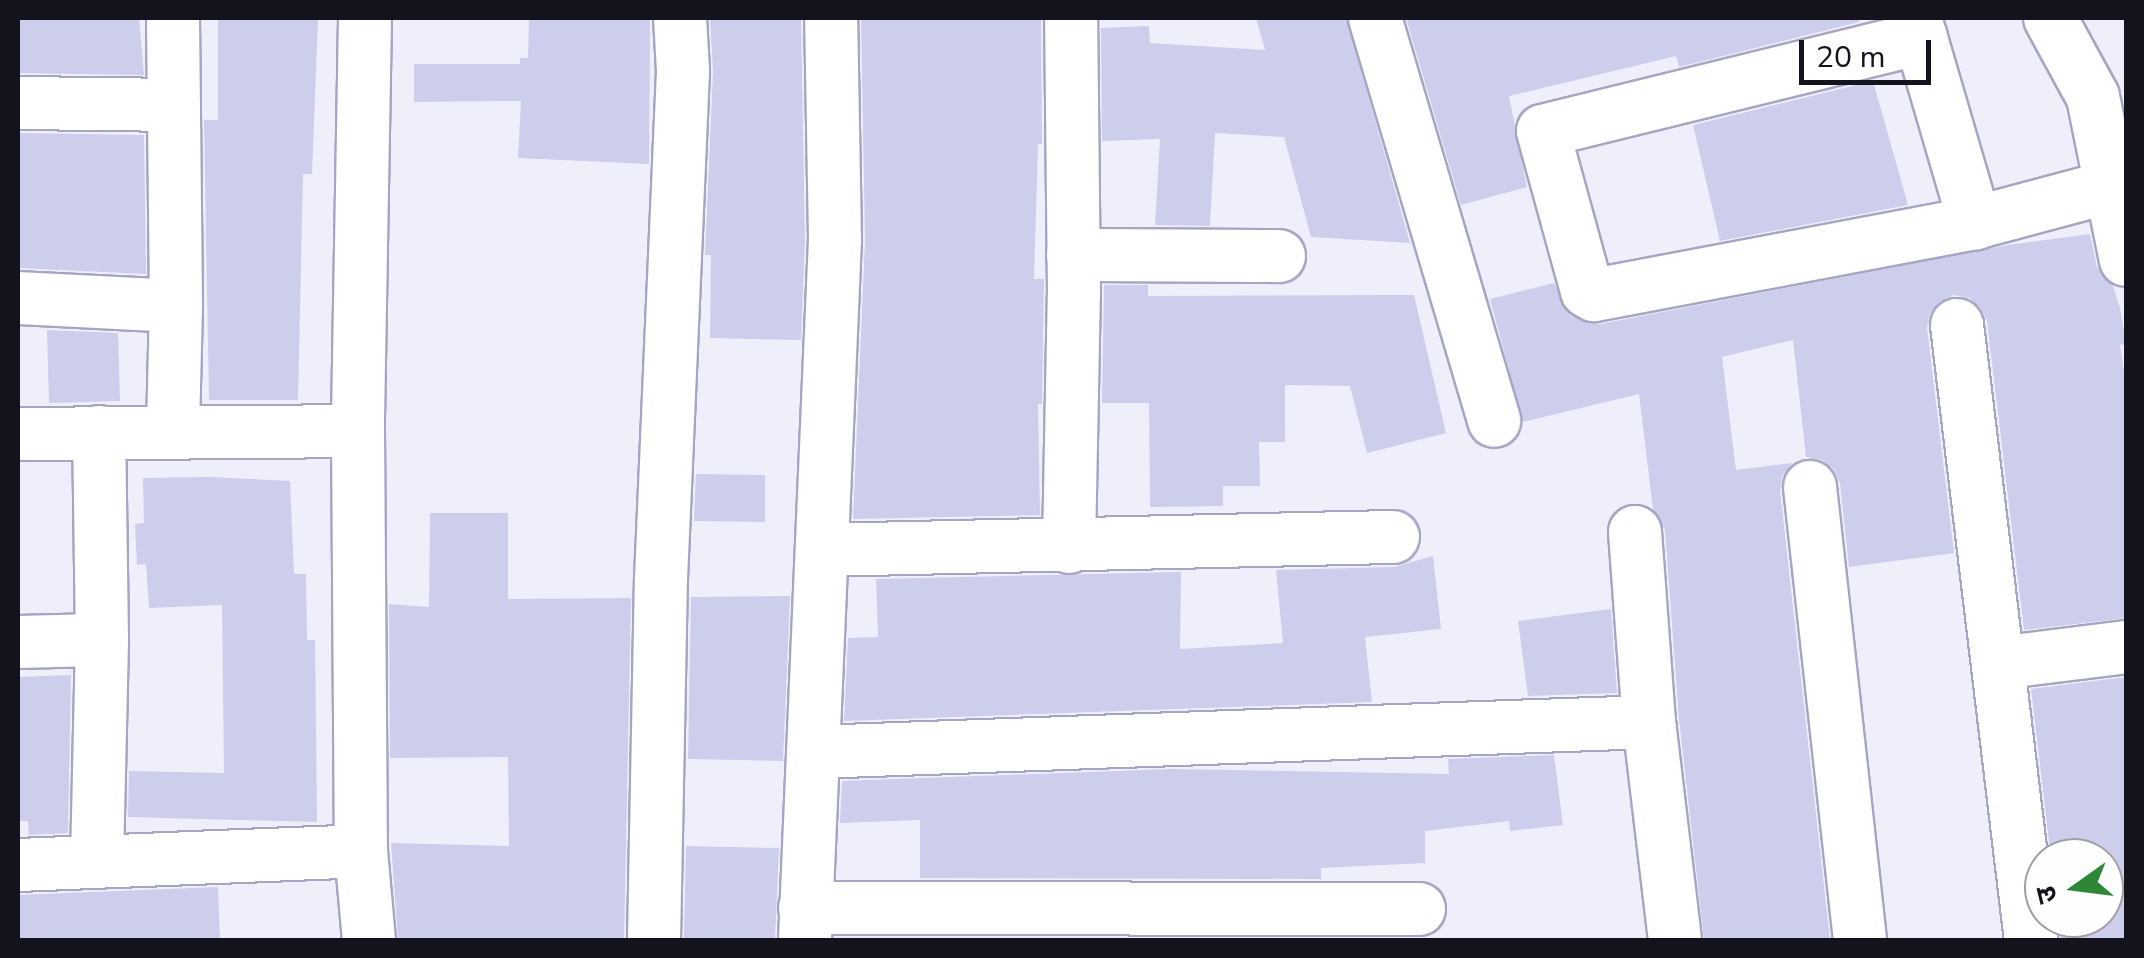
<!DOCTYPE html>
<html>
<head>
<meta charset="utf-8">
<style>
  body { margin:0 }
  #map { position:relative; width:2144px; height:958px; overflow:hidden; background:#efeffc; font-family:"Nunito Sans","Noto Sans Devanagari",sans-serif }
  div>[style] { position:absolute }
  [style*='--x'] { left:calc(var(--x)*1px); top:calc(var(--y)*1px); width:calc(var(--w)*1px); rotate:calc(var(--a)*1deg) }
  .building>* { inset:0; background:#cdcdec }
  .roads { filter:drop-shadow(2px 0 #a6a6c3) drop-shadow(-2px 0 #a6a6c3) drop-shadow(0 2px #a6a6c3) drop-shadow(0 -2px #a6a6c3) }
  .minor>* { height:52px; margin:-26px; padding:0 26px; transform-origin:26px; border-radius:26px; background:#fff }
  span { translate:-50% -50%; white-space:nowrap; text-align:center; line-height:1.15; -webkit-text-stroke:10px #fefefe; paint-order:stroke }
  .frame { position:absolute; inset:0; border:20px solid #13131d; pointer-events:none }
  .north { position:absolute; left:2024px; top:838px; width:100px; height:100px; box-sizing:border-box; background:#fefefe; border:2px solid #a0a0a4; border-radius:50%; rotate:256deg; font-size:28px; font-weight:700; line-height:40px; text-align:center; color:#13131d }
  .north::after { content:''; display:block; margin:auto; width:35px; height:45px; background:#2d8737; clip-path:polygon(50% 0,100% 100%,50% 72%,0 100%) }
  .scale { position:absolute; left:1799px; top:40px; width:132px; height:45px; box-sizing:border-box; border:5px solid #13131d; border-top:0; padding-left:12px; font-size:30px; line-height:35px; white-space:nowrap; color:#13131d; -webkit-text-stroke:8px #fefefe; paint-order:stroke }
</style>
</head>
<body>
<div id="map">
  <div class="building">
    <i style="clip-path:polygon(18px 18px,139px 18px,144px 75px,18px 73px)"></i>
    <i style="clip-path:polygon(318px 18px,312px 174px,303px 174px,298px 400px,209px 400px,204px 120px,218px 120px,218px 19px)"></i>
    <i style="clip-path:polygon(529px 18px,650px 18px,649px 164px,518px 158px,521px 101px,414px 102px,414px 64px,520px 64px,520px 58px,528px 58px)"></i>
    <i style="clip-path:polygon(710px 18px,801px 18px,805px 240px,801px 340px,710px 338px,711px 255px,705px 255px,713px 72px)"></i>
    <i style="clip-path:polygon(861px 18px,1041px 18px,1042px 144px,1038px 144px,1034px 279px,1044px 279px,1042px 404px,1038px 404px,1040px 515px,853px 519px,865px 241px)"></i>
    <i style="clip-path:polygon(1256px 18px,1346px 18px,1410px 243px,1311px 237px,1284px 137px,1215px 133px,1210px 226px,1155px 225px,1160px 139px,1102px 141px,1101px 28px,1149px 26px,1150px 43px,1265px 50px)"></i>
    <i style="clip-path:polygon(1406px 18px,1858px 18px,1859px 22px,1679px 67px,1676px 56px,1509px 96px,1527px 187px,1461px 205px)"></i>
    <i style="clip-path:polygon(1873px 81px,1908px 205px,1720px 241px,1693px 125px)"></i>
    <i style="clip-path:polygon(18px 133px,144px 135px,146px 274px,18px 268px)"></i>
    <i style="clip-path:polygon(2090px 234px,2097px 267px,2113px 286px,2120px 308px,2126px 344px,2120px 345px,2126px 385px,2126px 618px,2024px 630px,1987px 321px,1981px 308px,1970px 298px,1954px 295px,1940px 301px,1930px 312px,1927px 328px,1954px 553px,1849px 567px,1840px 483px,1834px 469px,1823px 460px,1806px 457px,1793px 340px,1722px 357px,1736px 470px,1792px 463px,1782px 476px,1780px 490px,1830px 940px,1704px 940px,1679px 719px,1665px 530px,1653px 509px,1639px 394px,1523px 422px,1490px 299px,1554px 283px,1571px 316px,1600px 324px,2008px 245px)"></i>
    <i style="clip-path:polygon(1104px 285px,1148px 285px,1148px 296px,1414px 295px,1446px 433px,1367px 453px,1350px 386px,1285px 385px,1285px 442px,1259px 442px,1260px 486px,1223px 486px,1223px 506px,1150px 507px,1149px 403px,1102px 403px)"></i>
    <i style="clip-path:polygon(47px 330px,118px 333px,120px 401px,49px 403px)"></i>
    <i style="clip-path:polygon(696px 474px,765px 475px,765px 522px,694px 521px)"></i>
    <i style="clip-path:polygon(209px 477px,290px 481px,294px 574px,306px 574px,307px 640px,315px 640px,317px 822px,128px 817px,129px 771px,224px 773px,222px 605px,149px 608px,146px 564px,137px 565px,135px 524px,144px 523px,143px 478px)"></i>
    <i style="clip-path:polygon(430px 513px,508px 513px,508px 599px,631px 598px,624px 940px,398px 940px,391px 843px,509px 846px,508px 757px,390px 758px,389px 604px,429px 607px)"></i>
    <i style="clip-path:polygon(1433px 556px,1441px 629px,1365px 637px,1372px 702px,844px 721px,848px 638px,878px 637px,876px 579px,1181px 572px,1180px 649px,1283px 643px,1276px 570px,1394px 567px)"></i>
    <i style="clip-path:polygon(790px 596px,783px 761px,688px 759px,691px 597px)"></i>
    <i style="clip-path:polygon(1611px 609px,1617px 693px,1528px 696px,1518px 621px)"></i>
    <i style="clip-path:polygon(71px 675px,68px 833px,29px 835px,28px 821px,18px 821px,18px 677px)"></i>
    <i style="clip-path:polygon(2126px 677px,2126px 940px,2060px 940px,2059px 918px,2104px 918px,2104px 858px,2051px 858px,2031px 689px)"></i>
    <i style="clip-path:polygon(1554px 755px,1563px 825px,1510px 831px,1509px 821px,1425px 831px,1425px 863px,1321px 868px,1321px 879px,920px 878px,920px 820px,840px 823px,842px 781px,1171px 769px,1449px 774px,1448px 759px)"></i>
    <i style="clip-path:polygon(686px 846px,779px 848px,775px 940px,684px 940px)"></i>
    <i style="clip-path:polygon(218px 887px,220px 940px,18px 940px,18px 895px)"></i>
    <i style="clip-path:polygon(921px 938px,1321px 939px,1321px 940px,921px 940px)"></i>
  </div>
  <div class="roads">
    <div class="minor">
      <i style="--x:173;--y:18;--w:288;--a:89.4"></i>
      <i style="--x:176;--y:306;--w:126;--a:91.4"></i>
      <i style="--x:365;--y:18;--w:413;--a:91"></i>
      <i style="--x:358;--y:431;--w:420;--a:89.6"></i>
      <i style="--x:361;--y:851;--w:89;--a:84.9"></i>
      <i style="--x:1375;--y:18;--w:420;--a:73.5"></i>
      <i style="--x:1915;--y:18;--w:214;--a:73.7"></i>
      <i style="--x:2050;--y:18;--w:90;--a:61.4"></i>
      <i style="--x:2093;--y:97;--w:166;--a:78.6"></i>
      <i style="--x:1921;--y:38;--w:389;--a:166.2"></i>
      <i style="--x:1543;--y:131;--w:166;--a:74.6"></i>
      <i style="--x:1587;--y:291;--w:8;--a:30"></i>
      <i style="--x:1594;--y:295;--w:388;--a:-10.7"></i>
      <i style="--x:1975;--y:223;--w:143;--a:-15"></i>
      <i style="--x:18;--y:103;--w:156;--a:0.7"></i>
      <i style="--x:1073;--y:255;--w:206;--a:0.3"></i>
      <i style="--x:18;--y:298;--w:158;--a:2.9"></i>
      <i style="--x:1957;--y:325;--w:619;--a:83.14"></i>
      <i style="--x:18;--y:434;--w:340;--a:-0.5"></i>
      <i style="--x:1810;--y:487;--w:456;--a:83.7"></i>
      <i style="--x:1635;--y:532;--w:191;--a:85.8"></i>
      <i style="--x:1649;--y:722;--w:220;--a:83.2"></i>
      <i style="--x:1069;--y:547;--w:253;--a:-88.9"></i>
      <i style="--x:1074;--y:294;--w:276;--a:-90.6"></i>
      <i style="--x:823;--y:550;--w:570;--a:-1.31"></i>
      <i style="--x:18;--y:642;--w:84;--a:-1.4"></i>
      <i style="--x:1998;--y:663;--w:129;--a:-7.1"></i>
      <i style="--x:815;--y:752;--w:835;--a:-2.06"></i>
      <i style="--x:97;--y:861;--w:221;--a:-88.7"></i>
      <i style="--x:102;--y:640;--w:208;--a:-90.8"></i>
      <i style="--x:18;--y:865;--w:343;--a:-2.3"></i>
      <i style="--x:805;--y:908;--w:614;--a:0.09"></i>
      <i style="--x:654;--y:940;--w:361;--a:-88.9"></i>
      <i style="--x:661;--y:579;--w:508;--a:-87.52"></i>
      <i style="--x:683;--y:71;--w:53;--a:-93.2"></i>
      <i style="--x:805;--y:940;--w:701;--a:-87.55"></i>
      <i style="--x:835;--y:240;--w:222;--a:-91"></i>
    </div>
  </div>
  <div class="frame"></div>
  <div class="north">उ</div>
  <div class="scale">20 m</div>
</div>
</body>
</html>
